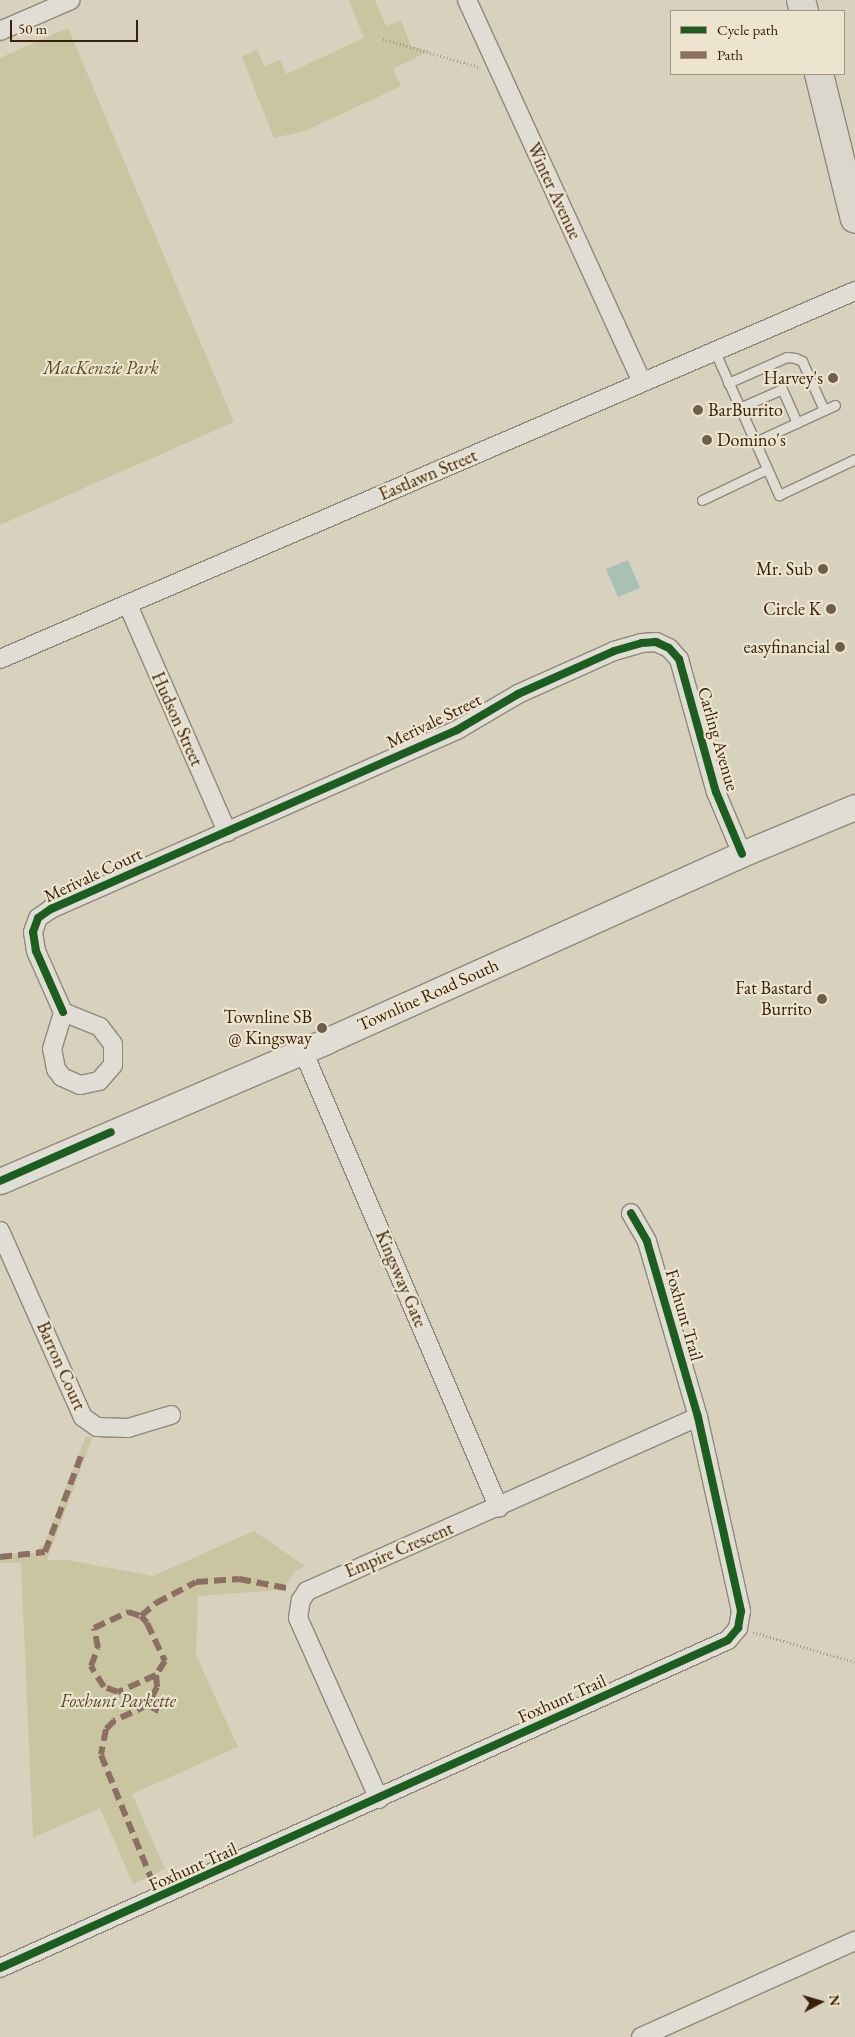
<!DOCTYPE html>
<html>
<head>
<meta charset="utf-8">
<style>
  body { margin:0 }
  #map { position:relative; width:855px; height:2037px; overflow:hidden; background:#d8d1be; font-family:"EB Garamond",serif }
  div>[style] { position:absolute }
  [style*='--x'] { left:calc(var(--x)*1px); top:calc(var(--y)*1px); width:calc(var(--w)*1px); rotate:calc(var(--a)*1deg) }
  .green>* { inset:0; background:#c8c5a0 }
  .water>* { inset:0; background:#a9c0b5 }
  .path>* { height:3px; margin-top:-1.5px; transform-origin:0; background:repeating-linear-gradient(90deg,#a29c93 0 1px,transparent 0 3.5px) }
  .roads { filter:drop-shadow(1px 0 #8f887a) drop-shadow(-1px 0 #8f887a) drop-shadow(0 1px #8f887a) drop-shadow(0 -1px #8f887a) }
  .service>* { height:9px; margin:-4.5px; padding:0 4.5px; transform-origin:4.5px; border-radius:4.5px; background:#e0ddd4 }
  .minor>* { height:18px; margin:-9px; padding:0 9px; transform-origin:9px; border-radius:9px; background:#e0ddd4 }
  .secondary>* { height:25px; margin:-12.5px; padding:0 12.5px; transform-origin:12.5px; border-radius:12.5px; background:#e0ddd4 }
  .primary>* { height:28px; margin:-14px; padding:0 14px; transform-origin:14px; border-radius:14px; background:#dbd7cc }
  .quiet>* { height:6px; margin-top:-3px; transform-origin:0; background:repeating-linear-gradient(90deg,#8d6e63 0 12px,transparent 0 18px) }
  .cycleway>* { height:8px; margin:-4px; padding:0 4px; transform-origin:4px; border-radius:4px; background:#1b5e20 }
  .dots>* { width:14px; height:14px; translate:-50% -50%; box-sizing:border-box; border:2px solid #ece4ce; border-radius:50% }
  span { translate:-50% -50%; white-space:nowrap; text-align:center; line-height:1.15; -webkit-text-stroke:4.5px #ece4ce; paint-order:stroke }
  .street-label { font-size:18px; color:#392009 }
  .park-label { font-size:18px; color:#594729; font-style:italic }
  .poi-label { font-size:18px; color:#392009 }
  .right { translate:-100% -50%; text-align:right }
  .left { translate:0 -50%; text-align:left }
  .legend { position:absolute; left:670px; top:10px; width:175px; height:65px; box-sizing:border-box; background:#ece4ce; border:1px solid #a4967f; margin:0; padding:6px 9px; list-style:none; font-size:15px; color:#392009 }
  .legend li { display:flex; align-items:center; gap:10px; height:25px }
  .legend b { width:25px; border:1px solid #a4967f }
  .north { position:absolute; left:795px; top:1977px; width:50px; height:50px; -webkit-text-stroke:4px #ece4ce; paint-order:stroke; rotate:84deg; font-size:14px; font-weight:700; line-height:20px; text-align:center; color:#392009 }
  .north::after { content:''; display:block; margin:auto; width:18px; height:22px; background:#392009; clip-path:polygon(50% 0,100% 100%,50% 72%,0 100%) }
  .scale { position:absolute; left:10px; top:20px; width:128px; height:22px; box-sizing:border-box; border:2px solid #392009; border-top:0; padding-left:6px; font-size:15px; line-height:18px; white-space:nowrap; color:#392009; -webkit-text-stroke:4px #ece4ce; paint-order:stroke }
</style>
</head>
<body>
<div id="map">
  <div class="green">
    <i style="clip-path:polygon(349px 0,375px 0,386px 26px,401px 20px,411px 46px,429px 51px,393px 69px,401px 86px,305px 131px,274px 138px,242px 57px,257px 49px,264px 66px,280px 60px,286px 74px,364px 38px)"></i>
    <i style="clip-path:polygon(68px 28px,234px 422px,0 525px,0 58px)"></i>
    <i style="clip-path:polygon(86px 1436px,92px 1439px,47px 1560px,67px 1560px,153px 1576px,254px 1531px,305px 1566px,296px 1571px,281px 1590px,198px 1596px,196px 1655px,238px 1747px,132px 1794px,165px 1869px,133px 1884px,100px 1808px,33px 1838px,21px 1563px,0 1563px,0 1554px,33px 1553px,44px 1544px)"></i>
  </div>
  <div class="water">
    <i style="clip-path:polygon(628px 560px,640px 588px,618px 597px,606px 569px)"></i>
  </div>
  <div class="path">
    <i style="--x:383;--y:39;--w:100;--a:16.3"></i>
    <i style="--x:753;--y:1632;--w:106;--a:16.4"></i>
  </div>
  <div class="roads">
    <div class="service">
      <i style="--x:715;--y:352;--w:157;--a:65.9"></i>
      <i style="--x:779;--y:495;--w:84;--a:-25.3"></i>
      <i style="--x:728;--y:383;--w:64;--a:-23.8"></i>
      <i style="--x:787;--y:357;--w:8;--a:7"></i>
      <i style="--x:795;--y:358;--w:8;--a:23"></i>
      <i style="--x:802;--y:361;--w:54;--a:65.8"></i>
      <i style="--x:739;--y:408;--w:47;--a:-23.8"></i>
      <i style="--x:782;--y:389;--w:37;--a:66"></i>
      <i style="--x:755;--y:442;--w:88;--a:-24.8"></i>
      <i style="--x:702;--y:500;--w:72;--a:-25.5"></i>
    </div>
    <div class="minor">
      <i style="--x:467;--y:0;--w:420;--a:65.4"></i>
      <i style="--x:0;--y:31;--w:77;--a:-23.6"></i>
      <i style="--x:128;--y:605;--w:248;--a:66.4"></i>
      <i style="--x:0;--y:659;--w:931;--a:-23.29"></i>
      <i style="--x:63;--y:1012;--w:67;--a:-113.9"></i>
      <i style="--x:36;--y:951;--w:19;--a:-99"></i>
      <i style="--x:33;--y:932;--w:15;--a:-70"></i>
      <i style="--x:38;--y:918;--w:16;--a:-35"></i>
      <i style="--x:51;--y:909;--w:444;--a:-23.8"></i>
      <i style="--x:457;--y:730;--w:71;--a:-30.5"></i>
      <i style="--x:518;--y:694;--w:105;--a:-24.1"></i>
      <i style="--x:614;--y:651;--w:29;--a:-16"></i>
      <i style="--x:642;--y:643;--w:14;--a:-4"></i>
      <i style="--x:656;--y:642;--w:14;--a:25"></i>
      <i style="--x:669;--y:648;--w:15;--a:48"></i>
      <i style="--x:679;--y:659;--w:138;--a:74.5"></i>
      <i style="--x:716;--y:792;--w:67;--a:67.2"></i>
      <i style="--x:63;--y:1012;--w:40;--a:22"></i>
      <i style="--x:100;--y:1027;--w:21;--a:53"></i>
      <i style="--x:113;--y:1044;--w:21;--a:90"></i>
      <i style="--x:113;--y:1065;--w:21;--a:131"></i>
      <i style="--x:99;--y:1081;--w:19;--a:168"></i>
      <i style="--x:80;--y:1085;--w:20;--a:-156"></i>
      <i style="--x:62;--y:1077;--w:10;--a:-127"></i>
      <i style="--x:56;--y:1069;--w:20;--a:-101"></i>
      <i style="--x:52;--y:1049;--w:39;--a:-73"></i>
      <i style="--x:303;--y:1051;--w:497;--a:66.8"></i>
      <i style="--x:0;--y:1231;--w:204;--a:66"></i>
      <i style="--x:83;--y:1417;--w:17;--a:36"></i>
      <i style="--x:97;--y:1427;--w:31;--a:2"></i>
      <i style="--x:128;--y:1428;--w:45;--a:-16.8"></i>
      <i style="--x:379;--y:1799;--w:198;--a:-114.1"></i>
      <i style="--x:298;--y:1618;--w:18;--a:-81"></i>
      <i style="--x:301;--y:1600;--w:11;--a:-56"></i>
      <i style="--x:307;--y:1591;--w:428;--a:-24"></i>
      <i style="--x:0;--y:1968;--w:798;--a:-24.25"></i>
      <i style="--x:728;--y:1640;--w:16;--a:-50"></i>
      <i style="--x:738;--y:1628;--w:17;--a:-80"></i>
      <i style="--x:741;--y:1611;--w:199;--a:-102.5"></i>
      <i style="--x:698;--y:1417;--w:183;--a:-106.2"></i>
      <i style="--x:647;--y:1241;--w:32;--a:-120"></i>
      <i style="--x:641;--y:2037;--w:235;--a:-24.2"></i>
    </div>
    <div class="secondary">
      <i style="--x:0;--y:1181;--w:355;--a:-23.2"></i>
      <i style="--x:326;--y:1041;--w:456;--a:-24.2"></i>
      <i style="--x:742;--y:854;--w:122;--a:-22.6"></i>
    </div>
    <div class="primary">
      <i style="--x:801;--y:0;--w:11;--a:75"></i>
      <i style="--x:819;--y:74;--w:149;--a:76.1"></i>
    </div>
  </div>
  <div class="quiet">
    <i style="--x:0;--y:1557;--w:45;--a:-6.3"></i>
    <i style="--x:45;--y:1552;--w:106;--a:-69.5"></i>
    <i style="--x:141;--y:1616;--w:9;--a:49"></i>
    <i style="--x:147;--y:1623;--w:42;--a:64.7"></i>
    <i style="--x:165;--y:1661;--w:17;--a:123"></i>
    <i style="--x:156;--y:1675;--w:12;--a:85"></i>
    <i style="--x:157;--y:1687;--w:20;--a:117"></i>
    <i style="--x:148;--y:1705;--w:38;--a:155"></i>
    <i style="--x:114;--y:1721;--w:11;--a:135"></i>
    <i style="--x:106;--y:1729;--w:26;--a:101"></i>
    <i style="--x:101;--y:1755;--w:133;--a:67.9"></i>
    <i style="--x:156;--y:1675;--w:42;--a:155.9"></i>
    <i style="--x:118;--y:1692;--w:15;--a:-160"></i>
    <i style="--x:104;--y:1687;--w:25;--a:-122"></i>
    <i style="--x:91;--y:1666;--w:19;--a:-69"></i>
    <i style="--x:98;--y:1648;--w:20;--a:-101"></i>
    <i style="--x:94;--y:1628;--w:38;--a:-25"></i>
    <i style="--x:128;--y:1612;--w:14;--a:17"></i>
    <i style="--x:141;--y:1616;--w:20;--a:-41"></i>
    <i style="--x:156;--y:1603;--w:45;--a:-27.7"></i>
    <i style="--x:196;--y:1582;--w:43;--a:-4"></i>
    <i style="--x:239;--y:1579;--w:48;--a:10.8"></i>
    <i style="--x:148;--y:1705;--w:14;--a:30"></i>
  </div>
  <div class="cycleway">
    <i style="--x:63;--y:1012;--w:67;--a:-113.9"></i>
    <i style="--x:36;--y:951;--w:19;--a:-99"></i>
    <i style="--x:33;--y:932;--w:15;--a:-70"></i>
    <i style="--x:38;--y:918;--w:16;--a:-35"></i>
    <i style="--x:51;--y:909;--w:444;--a:-23.8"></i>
    <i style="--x:457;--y:730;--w:71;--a:-30.5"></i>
    <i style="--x:518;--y:694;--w:105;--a:-24.1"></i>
    <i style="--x:614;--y:651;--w:29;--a:-16"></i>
    <i style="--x:642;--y:643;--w:14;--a:-4"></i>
    <i style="--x:656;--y:642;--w:14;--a:25"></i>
    <i style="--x:669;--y:648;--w:15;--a:48"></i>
    <i style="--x:679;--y:659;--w:138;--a:74.5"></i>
    <i style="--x:716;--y:792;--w:67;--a:67.2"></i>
    <i style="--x:0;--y:1181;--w:121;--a:-23.8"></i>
    <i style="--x:0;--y:1968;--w:798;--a:-24.25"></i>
    <i style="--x:728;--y:1640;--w:16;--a:-50"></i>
    <i style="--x:738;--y:1628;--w:17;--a:-80"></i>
    <i style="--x:741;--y:1611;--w:199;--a:-102.5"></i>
    <i style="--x:698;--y:1417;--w:183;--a:-106.2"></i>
    <i style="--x:647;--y:1241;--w:32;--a:-120"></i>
  </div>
  <div class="dots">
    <i style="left:833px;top:378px;background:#715e48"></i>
    <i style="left:698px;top:410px;background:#715e48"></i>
    <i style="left:707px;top:440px;background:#715e48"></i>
    <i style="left:823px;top:569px;background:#715e48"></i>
    <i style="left:831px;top:609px;background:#715e48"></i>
    <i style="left:840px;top:647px;background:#715e48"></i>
    <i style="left:822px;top:999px;background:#715e48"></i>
    <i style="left:322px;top:1028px;background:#715e48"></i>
  </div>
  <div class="street-label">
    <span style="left:554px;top:191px;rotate:65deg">Winter Avenue</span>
    <span style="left:428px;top:475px;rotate:-23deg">Eastlawn Street</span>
    <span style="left:177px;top:719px;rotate:66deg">Hudson Street</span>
    <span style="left:434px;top:721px;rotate:-26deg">Merivale Street</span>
    <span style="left:718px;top:739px;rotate:74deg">Carling Avenue</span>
    <span style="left:93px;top:875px;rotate:-25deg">Merivale Court</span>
    <span style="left:428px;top:995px;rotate:-24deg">Townline Road South</span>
    <span style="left:401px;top:1279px;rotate:67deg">Kingsway Gate</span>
    <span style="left:684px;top:1315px;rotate:74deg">Foxhunt Trail</span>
    <span style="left:61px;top:1366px;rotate:66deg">Barron Court</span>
    <span style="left:399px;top:1550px;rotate:-23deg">Empire Crescent</span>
    <span style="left:562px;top:1699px;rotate:-24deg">Foxhunt Trail</span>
    <span style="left:193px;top:1867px;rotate:-24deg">Foxhunt Trail</span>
  </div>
  <div class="park-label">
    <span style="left:101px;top:368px">MacKenzie Park</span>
    <span style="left:118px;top:1701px">Foxhunt Parkette</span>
  </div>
  <div class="poi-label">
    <span class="right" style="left:823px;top:378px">Harvey's</span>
    <span class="left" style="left:708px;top:410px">BarBurrito</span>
    <span class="left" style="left:717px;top:440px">Domino's</span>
    <span class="right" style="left:813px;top:569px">Mr. Sub</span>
    <span class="right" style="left:821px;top:609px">Circle K</span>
    <span class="right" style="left:830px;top:647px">easyfinancial</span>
    <span class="right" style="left:812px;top:999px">Fat Bastard<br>Burrito</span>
    <span class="right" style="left:312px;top:1028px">Townline SB<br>@ Kingsway</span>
  </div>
  <ul class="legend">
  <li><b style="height:6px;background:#1b5e20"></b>Cycle path</li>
  <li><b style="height:6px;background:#8d6e63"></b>Path</li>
  </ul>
  <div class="north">N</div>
  <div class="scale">50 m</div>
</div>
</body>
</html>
